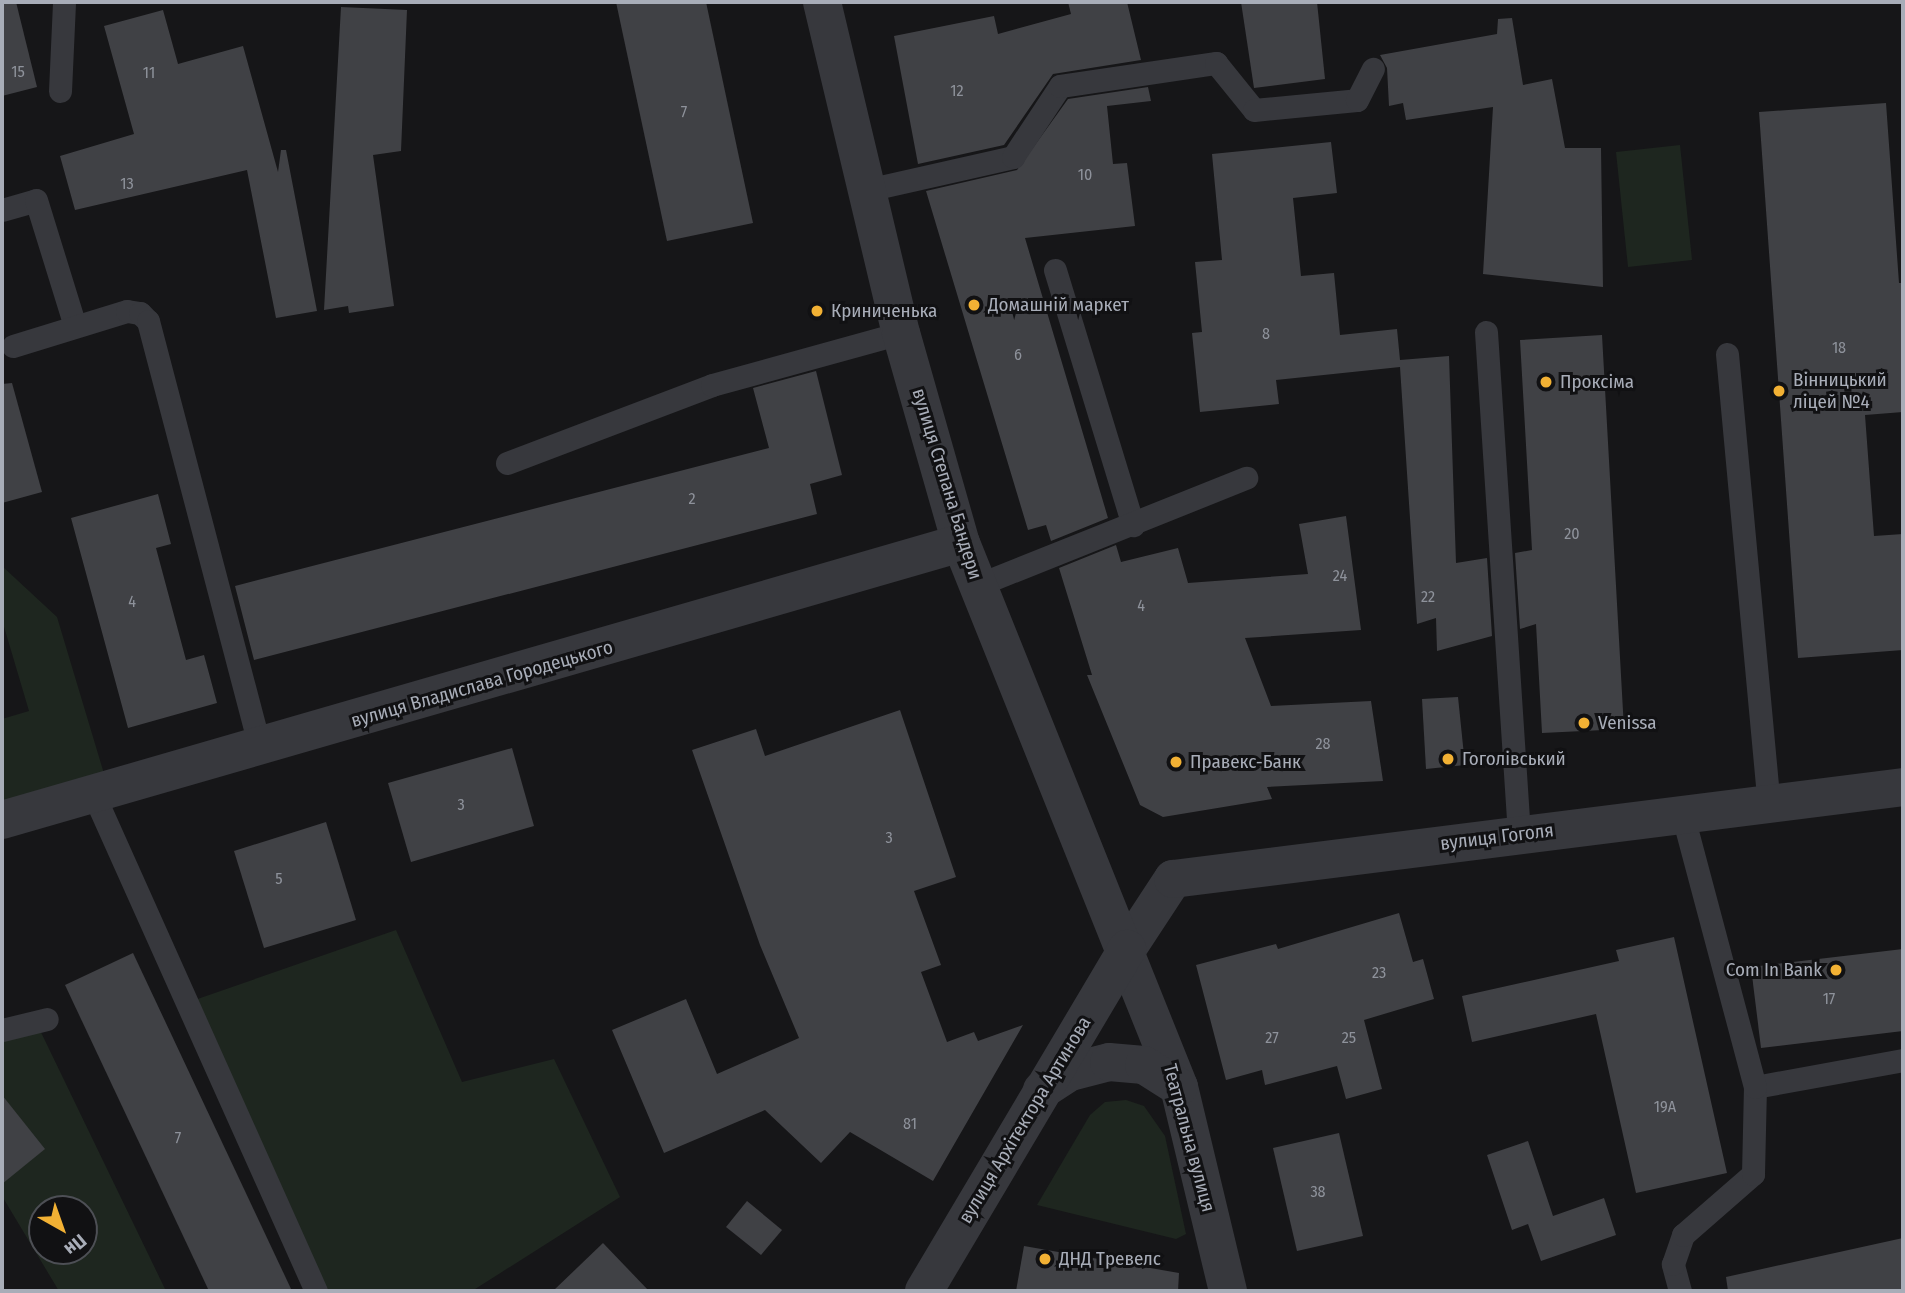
<!DOCTYPE html>
<html>
<head>
<meta charset="utf-8">
<style>
  body { margin:0 }
  #map { position:relative; width:1905px; height:1293px; overflow:hidden; background:#161618; font-family:"Fira Sans Condensed",sans-serif }
  div>[style] { position:absolute }
  [style*='--x'] { left:calc(var(--x)*1px); top:calc(var(--y)*1px); width:calc(var(--w)*1px); rotate:calc(var(--a)*1deg) }
  .green>* { inset:0; background:#1e261f }
  .building>* { inset:0; background:#404145 }
  .service>* { height:23px; margin:-11.5px; padding:0 11.5px; transform-origin:11.5px; border-radius:11.5px; background:#37383d }
  .minor>* { height:38px; margin:-19px; padding:0 19px; transform-origin:19px; border-radius:19px; background:#37383d }
  .tertiary>* { height:38px; margin:-19px; padding:0 19px; transform-origin:19px; border-radius:19px; background:#37383d }
  .dots>* { width:19px; height:19px; translate:-50% -50%; box-sizing:border-box; border:4px solid #111113; border-radius:50% }
  span { translate:-50% -50%; white-space:nowrap; text-align:center; line-height:1.15; -webkit-text-stroke:6px #111113; paint-order:stroke }
  .number-label { font-size:16px; color:#8e929b }
  .number-label span { -webkit-text-stroke-width:0 }
  .poi-label { font-size:19px; color:#a8adb8 }
  .left { translate:0 -50%; text-align:left }
  .right { translate:-100% -50%; text-align:right }
  .street-label { font-size:19px; color:#a8adb8 }
  .frame { position:absolute; inset:0; border:4px solid #a8adb8; pointer-events:none }
  .north { position:absolute; left:28px; top:1195px; width:70px; height:70px; box-sizing:border-box; background:#111113; border:2px solid #4d4f55; border-radius:50%; rotate:140deg; font-size:19px; font-weight:700; line-height:28px; text-align:center; color:#a8adb8 }
  .north::after { content:''; display:block; margin:auto; width:24px; height:32px; background:#f2b134; clip-path:polygon(50% 0,100% 100%,50% 72%,0 100%) }
</style>
</head>
<body>
<div id="map">
  <div class="green">
    <i style="clip-path:polygon(1680px 145px,1692px 260px,1628px 267px,1616px 152px)"></i>
    <i style="clip-path:polygon(2px 566px,57px 617px,105px 777px,2px 804px,2px 719px,29px 711px,2px 620px)"></i>
    <i style="clip-path:polygon(396px 930px,462px 1082px,554px 1059px,620px 1197px,472px 1291px,316px 1291px,186px 1003px)"></i>
    <i style="clip-path:polygon(evenodd,36px 1022px,166px 1291px,59px 1291px,2px 1196px,2px 1030px,36px 1022px,42px 1209px,84px 1209px,84px 1251px,42px 1251px,42px 1209px)"></i>
    <i style="clip-path:polygon(1126px 1100px,1144px 1106px,1165px 1136px,1186px 1234px,1176px 1239px,1037px 1205px,1090px 1115px,1105px 1102px)"></i>
  </div>
  <div class="building">
    <i style="clip-path:polygon(2px 2px,16px 2px,37px 87px,2px 96px)"></i>
    <i style="clip-path:polygon(616px 2px,706px 2px,753px 223px,667px 241px)"></i>
    <i style="clip-path:polygon(1068px 2px,1127px 2px,1141px 60px,1053px 74px,1004px 145px,918px 164px,894px 36px,994px 16px,998px 34px,1071px 14px)"></i>
    <i style="clip-path:polygon(1241px 2px,1317px 2px,1325px 79px,1254px 88px)"></i>
    <i style="clip-path:polygon(341px 7px,407px 10px,401px 151px,373px 155px,394px 306px,349px 313px,348px 306px,324px 310px)"></i>
    <i style="clip-path:polygon(163px 10px,178px 64px,243px 46px,278px 172px,281px 150px,286px 150px,317px 311px,276px 318px,247px 170px,75px 210px,60px 156px,134px 134px,104px 26px)"></i>
    <i style="clip-path:polygon(1512px 18px,1523px 85px,1552px 79px,1565px 148px,1601px 148px,1603px 287px,1483px 274px,1493px 107px,1406px 120px,1403px 103px,1389px 106px,1387px 68px,1380px 55px,1497px 34px,1498px 19px)"></i>
    <i style="clip-path:polygon(1148px 87px,1151px 101px,1107px 106px,1113px 164px,1127px 163px,1135px 226px,1025px 238px,1108px 518px,1051px 541px,1046px 525px,1028px 530px,926px 191px,1017px 170px,1068px 99px)"></i>
    <i style="clip-path:polygon(1886px 103px,1899px 283px,1903px 283px,1903px 412px,1865px 415px,1874px 536px,1903px 534px,1903px 650px,1798px 658px,1759px 112px)"></i>
    <i style="clip-path:polygon(1331px 142px,1337px 193px,1293px 198px,1301px 276px,1334px 273px,1340px 335px,1397px 329px,1400px 360px,1449px 356px,1456px 563px,1487px 558px,1492px 636px,1437px 651px,1436px 618px,1417px 624px,1400px 367px,1276px 380px,1279px 404px,1200px 412px,1192px 333px,1202px 332px,1195px 262px,1222px 260px,1212px 154px)"></i>
    <i style="clip-path:polygon(1602px 335px,1624px 729px,1542px 733px,1536px 624px,1520px 629px,1515px 553px,1532px 550px,1520px 340px)"></i>
    <i style="clip-path:polygon(816px 371px,842px 475px,810px 484px,817px 514px,254px 660px,235px 586px,769px 448px,753px 388px)"></i>
    <i style="clip-path:polygon(12px 383px,42px 492px,2px 503px,2px 384px)"></i>
    <i style="clip-path:polygon(158px 494px,171px 544px,156px 548px,186px 660px,204px 655px,217px 703px,128px 728px,71px 518px)"></i>
    <i style="clip-path:polygon(1346px 516px,1361px 630px,1245px 638px,1271px 706px,1371px 701px,1383px 781px,1267px 787px,1272px 799px,1163px 817px,1140px 805px,1087px 675px,1092px 675px,1059px 568px,1116px 545px,1121px 562px,1178px 548px,1188px 583px,1308px 574px,1299px 524px)"></i>
    <i style="clip-path:polygon(1458px 697px,1465px 765px,1426px 769px,1422px 699px)"></i>
    <i style="clip-path:polygon(900px 710px,956px 877px,914px 891px,941px 965px,921px 972px,947px 1042px,974px 1032px,978px 1041px,1023px 1025px,933px 1181px,850px 1132px,821px 1163px,765px 1110px,664px 1153px,612px 1030px,686px 999px,717px 1074px,799px 1038px,760px 945px,692px 750px,756px 729px,765px 756px)"></i>
    <i style="clip-path:polygon(512px 748px,534px 826px,411px 862px,388px 783px)"></i>
    <i style="clip-path:polygon(326px 822px,356px 920px,264px 948px,234px 851px)"></i>
    <i style="clip-path:polygon(1399px 913px,1413px 962px,1423px 959px,1434px 999px,1364px 1020px,1382px 1089px,1346px 1099px,1337px 1066px,1265px 1085px,1262px 1070px,1226px 1080px,1196px 965px,1276px 944px,1278px 949px)"></i>
    <i style="clip-path:polygon(1674px 937px,1727px 1173px,1636px 1193px,1596px 1014px,1472px 1042px,1462px 996px,1619px 961px,1616px 950px)"></i>
    <i style="clip-path:polygon(1903px 949px,1903px 1031px,1761px 1048px,1751px 967px)"></i>
    <i style="clip-path:polygon(133px 953px,292px 1291px,209px 1291px,65px 985px)"></i>
    <i style="clip-path:polygon(2px 1095px,45px 1149px,2px 1184px)"></i>
    <i style="clip-path:polygon(1339px 1133px,1363px 1236px,1297px 1251px,1273px 1148px)"></i>
    <i style="clip-path:polygon(1528px 1141px,1553px 1216px,1604px 1198px,1616px 1235px,1541px 1261px,1528px 1224px,1512px 1230px,1487px 1155px)"></i>
    <i style="clip-path:polygon(747px 1201px,782px 1230px,761px 1255px,726px 1227px)"></i>
    <i style="clip-path:polygon(1903px 1238px,1903px 1291px,1728px 1291px,1726px 1277px)"></i>
    <i style="clip-path:polygon(603px 1243px,649px 1291px,553px 1291px)"></i>
    <i style="clip-path:polygon(1024px 1246px,1179px 1273px,1178px 1291px,1016px 1291px)"></i>
  </div>
  <div class="service">
    <i style="--x:60;--y:91;--w:89;--a:-87.4"></i>
    <i style="--x:867;--y:190;--w:150;--a:-12.7"></i>
    <i style="--x:1013;--y:157;--w:85;--a:-56.5"></i>
    <i style="--x:1060;--y:86;--w:158;--a:-8.4"></i>
    <i style="--x:1216;--y:63;--w:60;--a:51"></i>
    <i style="--x:1254;--y:110;--w:103;--a:-5.5"></i>
    <i style="--x:1357;--y:100;--w:35;--a:-63"></i>
    <i style="--x:2;--y:210;--w:35;--a:-16"></i>
    <i style="--x:36;--y:200;--w:132;--a:72.8"></i>
    <i style="--x:1055;--y:270;--w:267;--a:73"></i>
    <i style="--x:1486;--y:332;--w:503;--a:86.24"></i>
    <i style="--x:13;--y:346;--w:119;--a:-17.1"></i>
    <i style="--x:127;--y:311;--w:13;--a:9"></i>
    <i style="--x:140;--y:313;--w:11;--a:45"></i>
    <i style="--x:148;--y:321;--w:442;--a:75.3"></i>
    <i style="--x:1727;--y:354;--w:453;--a:84.7"></i>
    <i style="--x:507;--y:463;--w:219;--a:-20.8"></i>
    <i style="--x:712;--y:385;--w:196;--a:-15.4"></i>
    <i style="--x:978;--y:585;--w:289;--a:-21.8"></i>
    <i style="--x:93;--y:793;--w:546;--a:65.88"></i>
    <i style="--x:2;--y:1030;--w:46;--a:-13.7"></i>
    <i style="--x:1755;--y:1087;--w:150;--a:-10.3"></i>
    <i style="--x:1680;--y:1291;--w:28;--a:-105"></i>
    <i style="--x:1673;--y:1264;--w:31;--a:-71"></i>
    <i style="--x:1683;--y:1235;--w:93;--a:-41.1"></i>
    <i style="--x:1753;--y:1174;--w:87;--a:-88.7"></i>
    <i style="--x:1755;--y:1087;--w:284;--a:-104.9"></i>
  </div>
  <div class="minor">
    <i style="--x:1127;--y:949;--w:84;--a:-56.7"></i>
    <i style="--x:1173;--y:879;--w:736;--a:-7.18"></i>
  </div>
  <div class="tertiary">
    <i style="--x:822;--y:2;--w:340;--a:76.6"></i>
    <i style="--x:901;--y:333;--w:218;--a:74.1"></i>
    <i style="--x:961;--y:543;--w:586;--a:68.16"></i>
    <i style="--x:1179;--y:1087;--w:210;--a:76.5"></i>
    <i style="--x:2;--y:820;--w:998;--a:-16.11"></i>
    <i style="--x:1042;--y:1090;--w:33;--a:-33"></i>
    <i style="--x:1070;--y:1072;--w:40;--a:-14.4"></i>
    <i style="--x:1109;--y:1062;--w:35;--a:5"></i>
    <i style="--x:1144;--y:1065;--w:41;--a:32.2"></i>
    <i style="--x:924;--y:1291;--w:398;--a:-59.3"></i>
  </div>
  <div class="dots">
    <i style="left:974px;top:305px;background:#f2b134"></i>
    <i style="left:817px;top:311px;background:#f2b134"></i>
    <i style="left:1546px;top:382px;background:#f2b134"></i>
    <i style="left:1779px;top:391px;background:#f2b134"></i>
    <i style="left:1584px;top:723px;background:#f2b134"></i>
    <i style="left:1448px;top:759px;background:#f2b134"></i>
    <i style="left:1176px;top:762px;background:#f2b134"></i>
    <i style="left:1836px;top:970px;background:#f2b134"></i>
    <i style="left:1045px;top:1259px;background:#f2b134"></i>
  </div>
  <div class="number-label">
    <span style="left:18px;top:72px">15</span>
    <span style="left:149px;top:73px">11</span>
    <span style="left:957px;top:91px">12</span>
    <span style="left:684px;top:112px">7</span>
    <span style="left:1085px;top:175px">10</span>
    <span style="left:127px;top:184px">13</span>
    <span style="left:1266px;top:334px">8</span>
    <span style="left:1839px;top:348px">18</span>
    <span style="left:1018px;top:355px">6</span>
    <span style="left:692px;top:499px">2</span>
    <span style="left:1572px;top:534px">20</span>
    <span style="left:1340px;top:576px">24</span>
    <span style="left:1428px;top:597px">22</span>
    <span style="left:132px;top:602px">4</span>
    <span style="left:1141px;top:606px">4</span>
    <span style="left:1323px;top:744px">28</span>
    <span style="left:461px;top:805px">3</span>
    <span style="left:889px;top:838px">3</span>
    <span style="left:279px;top:879px">5</span>
    <span style="left:1379px;top:973px">23</span>
    <span style="left:1829px;top:999px">17</span>
    <span style="left:1272px;top:1038px">27</span>
    <span style="left:1349px;top:1038px">25</span>
    <span style="left:1665px;top:1107px">19А</span>
    <span style="left:910px;top:1124px">81</span>
    <span style="left:178px;top:1138px">7</span>
    <span style="left:1318px;top:1192px">38</span>
  </div>
  <div class="poi-label">
    <span class="left" style="left:988px;top:305px">Домашній маркет</span>
    <span class="left" style="left:831px;top:311px">Криниченька</span>
    <span class="left" style="left:1793px;top:391px">Вінницький<br>ліцей №4</span>
    <span class="left" style="left:1560px;top:382px">Проксіма</span>
    <span class="left" style="left:1598px;top:723px">Venissa</span>
    <span class="left" style="left:1462px;top:759px">Гоголівський</span>
    <span class="left" style="left:1190px;top:762px">Правекс-Банк</span>
    <span class="right" style="left:1822px;top:970px">Com In Bank</span>
    <span class="left" style="left:1059px;top:1259px">ДНД Тревелс</span>
  </div>
  <div class="street-label">
    <span style="left:947px;top:484px;rotate:73deg">вулиця Степана Бандери</span>
    <span style="left:482px;top:684px;rotate:-16deg">вулиця Владислава Городецького</span>
    <span style="left:1497px;top:837px;rotate:-7deg">вулиця Гоголя</span>
    <span style="left:1025px;top:1120px;rotate:-59deg">вулиця Архітектора Артинова</span>
    <span style="left:1189px;top:1138px;rotate:75deg">Театральна вулиця</span>
  </div>
  <div class="frame"></div>
  <div class="north">Пн</div>
</div>
</body>
</html>
